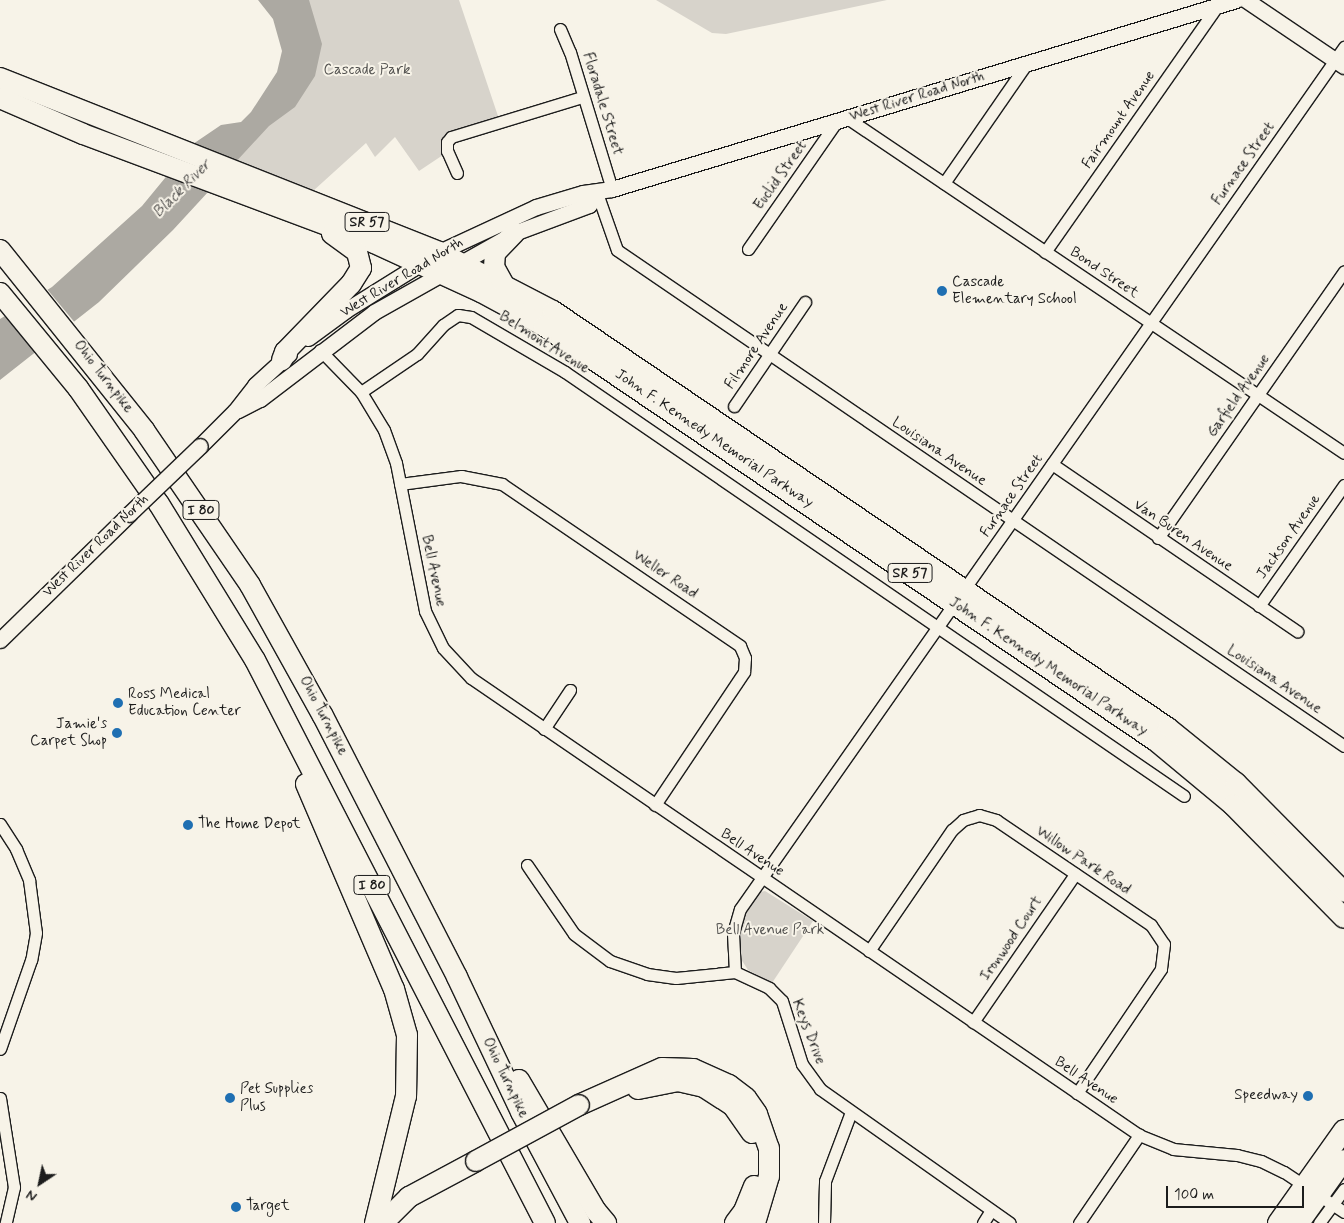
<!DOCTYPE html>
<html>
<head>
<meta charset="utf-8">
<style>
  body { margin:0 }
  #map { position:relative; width:1344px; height:1223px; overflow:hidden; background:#f7f3e8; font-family:Mynerve,sans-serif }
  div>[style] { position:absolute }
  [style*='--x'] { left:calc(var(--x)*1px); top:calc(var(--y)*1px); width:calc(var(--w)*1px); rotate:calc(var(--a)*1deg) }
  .green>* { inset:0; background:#d7d3cb }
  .water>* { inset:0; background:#aca9a2 }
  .pier>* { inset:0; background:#f7f3e8 }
  .roads { filter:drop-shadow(1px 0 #1c1c1c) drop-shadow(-1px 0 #1c1c1c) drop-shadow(0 1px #1c1c1c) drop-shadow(0 -1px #1c1c1c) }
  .street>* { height:11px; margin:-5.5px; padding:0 5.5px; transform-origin:5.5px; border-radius:5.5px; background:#f7f3e8 }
  .secondary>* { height:15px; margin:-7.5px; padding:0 7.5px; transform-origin:7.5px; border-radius:7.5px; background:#f7f3e8 }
  .highway>* { height:20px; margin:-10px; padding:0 10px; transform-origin:10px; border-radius:10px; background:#f7f3e8 }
  .bridges { filter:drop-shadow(1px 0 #1c1c1c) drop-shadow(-1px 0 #1c1c1c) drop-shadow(0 1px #1c1c1c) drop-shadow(0 -1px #1c1c1c) }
  .secondary-bridge>* { height:15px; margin:-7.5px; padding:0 7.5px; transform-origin:7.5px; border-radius:7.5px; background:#f7f3e8 }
  .highway-bridge>* { height:20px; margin:-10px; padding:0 10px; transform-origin:10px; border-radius:10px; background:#f7f3e8 }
  .dots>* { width:14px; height:14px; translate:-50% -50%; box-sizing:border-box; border:2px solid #f7f3e8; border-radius:50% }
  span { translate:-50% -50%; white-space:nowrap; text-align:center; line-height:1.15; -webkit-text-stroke:4px #f7f3e8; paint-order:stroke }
  .shield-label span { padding:1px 4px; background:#f7f3e8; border:1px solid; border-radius:4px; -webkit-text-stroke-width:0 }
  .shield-label { font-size:14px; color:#1c1c1c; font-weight:700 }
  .park-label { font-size:15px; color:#545351 }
  .street-label { font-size:15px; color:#1c1c1c }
  .poi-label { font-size:15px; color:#1c1c1c }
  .left { translate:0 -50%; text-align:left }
  .right { translate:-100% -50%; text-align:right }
  .water-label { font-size:16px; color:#565452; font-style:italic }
  .north { position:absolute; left:15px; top:1158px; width:50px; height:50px; -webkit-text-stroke:4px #f7f3e8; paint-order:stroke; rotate:214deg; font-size:14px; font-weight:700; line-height:20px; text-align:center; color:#1c1c1c }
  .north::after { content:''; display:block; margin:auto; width:18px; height:22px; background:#1c1c1c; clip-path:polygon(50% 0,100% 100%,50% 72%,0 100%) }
  .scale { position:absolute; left:1166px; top:1186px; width:138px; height:22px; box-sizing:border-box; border:2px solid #1c1c1c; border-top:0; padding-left:6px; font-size:15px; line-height:18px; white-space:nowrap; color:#1c1c1c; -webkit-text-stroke:4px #f7f3e8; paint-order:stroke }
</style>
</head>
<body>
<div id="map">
  <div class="green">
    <i style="clip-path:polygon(286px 0,459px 0,499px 119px,456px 130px,443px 155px,419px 171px,395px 137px,375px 157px,366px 143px,313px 191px,217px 155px,293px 80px)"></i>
    <i style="clip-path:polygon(656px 0,887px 0,726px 34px,712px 33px)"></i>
    <i style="clip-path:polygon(765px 891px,813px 921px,772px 983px,748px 970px,739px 956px,741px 923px,757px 893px)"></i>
  </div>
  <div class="water">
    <i style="clip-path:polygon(258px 0,309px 0,322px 44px,315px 76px,295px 107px,269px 126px,173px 230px,99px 302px,0 380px,0 319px,52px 287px,142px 206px,193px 144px,221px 125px,241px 122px,251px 112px,277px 72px,282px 51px,273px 19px)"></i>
  </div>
  <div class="pier">
    <i style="clip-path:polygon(46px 288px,76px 324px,37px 355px,3px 314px)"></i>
  </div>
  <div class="roads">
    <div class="street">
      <i style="--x:560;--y:29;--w:25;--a:67"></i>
      <i style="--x:570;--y:52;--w:143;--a:73"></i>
      <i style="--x:847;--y:118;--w:599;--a:33.98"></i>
      <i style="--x:457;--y:173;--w:24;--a:-114"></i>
      <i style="--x:447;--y:151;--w:9;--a:-90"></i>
      <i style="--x:447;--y:142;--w:6;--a:-51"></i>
      <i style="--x:451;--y:137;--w:137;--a:-17"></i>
      <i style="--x:944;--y:183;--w:146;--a:-55.3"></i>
      <i style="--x:597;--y:193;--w:60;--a:70.7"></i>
      <i style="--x:617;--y:250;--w:880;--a:34.3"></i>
      <i style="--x:748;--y:249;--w:156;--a:-55.2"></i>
      <i style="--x:1045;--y:252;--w:300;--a:-55"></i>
      <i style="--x:320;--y:350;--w:59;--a:45.7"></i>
      <i style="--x:361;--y:392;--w:44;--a:58.8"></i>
      <i style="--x:384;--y:430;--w:35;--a:70"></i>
      <i style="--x:396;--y:463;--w:151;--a:78.9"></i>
      <i style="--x:425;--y:611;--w:41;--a:64.1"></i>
      <i style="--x:443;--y:648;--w:41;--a:47"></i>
      <i style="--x:471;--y:678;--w:809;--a:34.38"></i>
      <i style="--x:1139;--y:1135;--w:37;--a:22"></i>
      <i style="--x:1173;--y:1149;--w:64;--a:5.4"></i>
      <i style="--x:1237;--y:1155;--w:25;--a:14"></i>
      <i style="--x:1261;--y:1161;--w:25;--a:26"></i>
      <i style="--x:1284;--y:1172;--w:72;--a:33.7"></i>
      <i style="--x:361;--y:392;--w:68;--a:-34.2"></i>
      <i style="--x:417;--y:354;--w:39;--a:-48"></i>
      <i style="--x:443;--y:325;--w:18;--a:-34"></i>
      <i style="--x:458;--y:315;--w:13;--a:9"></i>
      <i style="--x:471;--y:317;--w:109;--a:30.3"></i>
      <i style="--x:565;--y:372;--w:750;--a:34.41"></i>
      <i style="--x:734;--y:406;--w:126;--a:-55.7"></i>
      <i style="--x:1052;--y:464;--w:297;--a:34.3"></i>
      <i style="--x:400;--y:484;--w:62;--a:-7.5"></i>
      <i style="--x:461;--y:476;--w:42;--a:11"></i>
      <i style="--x:502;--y:484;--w:288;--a:34.2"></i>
      <i style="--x:740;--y:646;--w:13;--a:67"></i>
      <i style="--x:745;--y:658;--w:14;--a:94"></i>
      <i style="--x:744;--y:672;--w:160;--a:123.8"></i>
      <i style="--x:1158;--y:538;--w:325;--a:-55.1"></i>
      <i style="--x:1259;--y:606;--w:148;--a:-54.9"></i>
      <i style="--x:544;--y:729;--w:47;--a:-56.3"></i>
      <i style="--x:0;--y:824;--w:30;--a:57"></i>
      <i style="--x:16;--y:849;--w:34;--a:67"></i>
      <i style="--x:29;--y:880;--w:53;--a:82.5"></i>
      <i style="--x:36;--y:933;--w:27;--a:100"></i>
      <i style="--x:31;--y:960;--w:94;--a:109.2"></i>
      <i style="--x:527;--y:865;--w:83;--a:55.7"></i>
      <i style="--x:574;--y:934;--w:45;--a:36.9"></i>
      <i style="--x:610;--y:961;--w:39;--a:19"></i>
      <i style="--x:647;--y:974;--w:29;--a:8"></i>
      <i style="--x:676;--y:978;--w:59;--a:-5.8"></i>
      <i style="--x:735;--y:972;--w:38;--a:25"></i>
      <i style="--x:769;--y:988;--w:18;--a:45"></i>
      <i style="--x:782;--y:1001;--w:66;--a:72.4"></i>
      <i style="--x:802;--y:1064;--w:31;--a:54"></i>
      <i style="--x:820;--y:1089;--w:232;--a:35.2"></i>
      <i style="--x:869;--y:951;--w:147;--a:-55.6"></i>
      <i style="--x:952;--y:830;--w:15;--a:-42"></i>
      <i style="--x:963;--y:820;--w:17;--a:-17"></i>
      <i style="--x:979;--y:815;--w:18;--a:16"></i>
      <i style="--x:996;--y:820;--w:187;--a:34.1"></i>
      <i style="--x:1151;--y:925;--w:23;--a:56"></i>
      <i style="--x:1164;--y:944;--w:25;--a:97"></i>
      <i style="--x:1161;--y:969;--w:150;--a:124.1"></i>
      <i style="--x:735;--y:972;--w:39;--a:-93"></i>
      <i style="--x:733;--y:933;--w:25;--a:-74"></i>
      <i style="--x:740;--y:909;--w:1053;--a:-54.98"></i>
      <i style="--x:973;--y:1022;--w:180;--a:-55.4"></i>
      <i style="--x:0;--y:1098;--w:90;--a:81.1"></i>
      <i style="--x:14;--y:1187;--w:37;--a:103"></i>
      <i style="--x:824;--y:1223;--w:42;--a:-88.6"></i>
      <i style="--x:825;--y:1181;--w:74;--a:-69.4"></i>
      <i style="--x:983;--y:1223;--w:15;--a:-58"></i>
      <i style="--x:1079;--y:1223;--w:107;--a:-55.7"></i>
      <i style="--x:1319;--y:1223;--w:42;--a:-53.7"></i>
    </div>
    <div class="secondary">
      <i style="--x:1246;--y:0;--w:118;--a:34"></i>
      <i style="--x:308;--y:338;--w:47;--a:-36.4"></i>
      <i style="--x:346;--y:310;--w:110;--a:-31.9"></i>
      <i style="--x:439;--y:252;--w:107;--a:-24.9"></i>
      <i style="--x:536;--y:207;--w:49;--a:-16.6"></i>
      <i style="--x:583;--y:193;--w:29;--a:-8"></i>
      <i style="--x:612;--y:189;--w:652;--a:-16.85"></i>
      <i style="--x:238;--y:410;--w:25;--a:-27"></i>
      <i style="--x:260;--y:399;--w:143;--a:-37.3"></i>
      <i style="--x:374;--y:312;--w:161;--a:-29.4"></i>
      <i style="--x:514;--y:233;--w:80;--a:-20.5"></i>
      <i style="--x:589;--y:205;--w:14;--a:-56"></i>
      <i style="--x:200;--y:446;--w:49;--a:-45"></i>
      <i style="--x:235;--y:411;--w:33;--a:-52"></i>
      <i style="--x:255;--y:385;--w:46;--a:-42.4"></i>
      <i style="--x:0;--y:640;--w:180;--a:-44.3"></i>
    </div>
    <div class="highway">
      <i style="--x:0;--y:78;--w:472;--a:21.6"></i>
      <i style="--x:439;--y:252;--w:128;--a:27.4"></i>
      <i style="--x:553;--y:311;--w:743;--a:34.14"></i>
      <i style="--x:1168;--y:728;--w:87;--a:39"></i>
      <i style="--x:1236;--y:783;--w:153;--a:45.3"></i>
      <i style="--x:0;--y:98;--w:90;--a:23.4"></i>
      <i style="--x:83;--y:134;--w:311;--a:20.5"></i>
      <i style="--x:374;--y:243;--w:118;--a:24.6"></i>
      <i style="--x:481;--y:292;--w:72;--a:28.4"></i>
      <i style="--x:544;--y:326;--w:739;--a:34.14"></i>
      <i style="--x:1156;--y:741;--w:100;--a:39.7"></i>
      <i style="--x:1233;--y:805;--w:158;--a:45.5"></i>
      <i style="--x:0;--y:250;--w:231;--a:51.3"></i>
      <i style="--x:144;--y:430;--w:188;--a:55.6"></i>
      <i style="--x:250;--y:585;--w:150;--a:60.9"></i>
      <i style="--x:323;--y:716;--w:293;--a:62.8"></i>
      <i style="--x:457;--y:977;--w:149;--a:64.6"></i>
      <i style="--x:521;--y:1112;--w:126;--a:62"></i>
      <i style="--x:503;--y:283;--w:18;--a:-119"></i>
      <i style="--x:494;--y:267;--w:14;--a:-86"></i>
      <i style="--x:495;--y:253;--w:28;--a:-46"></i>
      <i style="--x:0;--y:293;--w:123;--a:50.6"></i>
      <i style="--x:78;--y:388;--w:141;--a:55.1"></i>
      <i style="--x:159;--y:504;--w:183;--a:58.4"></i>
      <i style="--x:255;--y:660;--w:633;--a:62.75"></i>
      <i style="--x:282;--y:360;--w:9;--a:-69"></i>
      <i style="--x:285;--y:352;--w:95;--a:-45.9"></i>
      <i style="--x:351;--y:284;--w:19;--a:-58"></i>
      <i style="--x:361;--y:268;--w:16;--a:-104"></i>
      <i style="--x:357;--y:252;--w:31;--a:-144"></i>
      <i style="--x:306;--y:784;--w:223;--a:66.8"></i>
      <i style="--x:394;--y:989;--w:48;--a:74.2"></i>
      <i style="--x:407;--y:1035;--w:61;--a:90.9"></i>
      <i style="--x:406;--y:1096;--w:131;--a:103.7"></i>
      <i style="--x:519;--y:1080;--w:152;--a:59.6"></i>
      <i style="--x:596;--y:1211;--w:16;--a:50"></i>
      <i style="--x:638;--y:1089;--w:41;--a:-11.3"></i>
      <i style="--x:678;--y:1081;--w:27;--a:13"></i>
      <i style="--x:704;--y:1087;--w:35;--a:33"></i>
      <i style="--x:733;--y:1106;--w:33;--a:55"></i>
      <i style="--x:579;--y:1105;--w:91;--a:-24"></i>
      <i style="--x:662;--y:1068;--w:31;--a:2"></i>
      <i style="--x:693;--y:1069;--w:39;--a:24"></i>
      <i style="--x:729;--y:1085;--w:21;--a:37"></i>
      <i style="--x:746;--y:1098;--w:19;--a:55"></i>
      <i style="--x:757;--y:1114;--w:36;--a:71"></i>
      <i style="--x:769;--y:1148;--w:28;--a:90"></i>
      <i style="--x:769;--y:1176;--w:49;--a:106.6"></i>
      <i style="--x:383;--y:1223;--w:37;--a:-45"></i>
      <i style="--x:409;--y:1197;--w:76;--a:-28.2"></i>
      <i style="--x:735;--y:1223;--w:15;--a:-53"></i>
      <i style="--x:744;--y:1211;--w:27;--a:-68"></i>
      <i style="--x:1278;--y:1223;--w:114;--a:-54.6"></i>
      <i style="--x:1299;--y:1223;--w:77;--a:-54.5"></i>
    </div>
  </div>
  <div class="bridges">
    <div class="secondary-bridge">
      <i style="--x:129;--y:514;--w:98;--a:-43.8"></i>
    </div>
    <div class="highway-bridge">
      <i style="--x:476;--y:1161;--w:117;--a:-28.5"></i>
    </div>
  </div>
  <div class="dots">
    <i style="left:942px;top:291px;background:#1f6fb2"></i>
    <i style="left:118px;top:703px;background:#1f6fb2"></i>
    <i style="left:117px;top:733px;background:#1f6fb2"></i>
    <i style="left:188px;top:825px;background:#1f6fb2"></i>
    <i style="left:1308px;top:1096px;background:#1f6fb2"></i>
    <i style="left:230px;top:1098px;background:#1f6fb2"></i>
    <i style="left:236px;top:1207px;background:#1f6fb2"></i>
  </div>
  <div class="shield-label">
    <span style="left:367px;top:222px">SR 57</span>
    <span style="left:201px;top:510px">I 80</span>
    <span style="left:910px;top:573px">SR 57</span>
    <span style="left:372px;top:885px">I 80</span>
  </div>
  <div class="park-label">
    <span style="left:367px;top:71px">Cascade Park</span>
    <span style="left:770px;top:931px">Bell Avenue Park</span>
  </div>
  <div class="street-label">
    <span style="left:917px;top:97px;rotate:-17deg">West River Road North</span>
    <span style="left:602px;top:104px;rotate:73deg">Floradale Street</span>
    <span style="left:1119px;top:120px;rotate:-55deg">Fairmount Avenue</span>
    <span style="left:1244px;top:164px;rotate:-55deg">Furnace Street</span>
    <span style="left:781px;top:176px;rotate:-55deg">Euclid Street</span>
    <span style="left:1104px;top:273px;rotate:34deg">Bond Street</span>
    <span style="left:402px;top:278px;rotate:-31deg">West River Road North</span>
    <span style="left:544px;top:343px;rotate:32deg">Belmont Avenue</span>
    <span style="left:757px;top:346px;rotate:-56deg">Filmore Avenue</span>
    <span style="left:103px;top:377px;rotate:52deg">Ohio Turnpike</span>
    <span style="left:1239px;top:396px;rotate:-55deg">Garfield Avenue</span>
    <span style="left:714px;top:439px;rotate:34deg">John F. Kennedy Memorial Parkway</span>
    <span style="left:939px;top:452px;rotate:34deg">Louisiana Avenue</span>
    <span style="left:1012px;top:496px;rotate:-55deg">Furnace Street</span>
    <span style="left:1183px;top:536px;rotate:34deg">Van Buren Avenue</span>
    <span style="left:1289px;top:537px;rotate:-55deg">Jackson Avenue</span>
    <span style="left:96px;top:546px;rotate:-44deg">West River Road North</span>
    <span style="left:433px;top:571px;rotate:78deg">Bell Avenue</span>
    <span style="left:665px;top:575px;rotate:34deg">Weller Road</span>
    <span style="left:1048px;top:667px;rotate:34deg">John F. Kennedy Memorial Parkway</span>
    <span style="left:1274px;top:680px;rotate:34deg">Louisiana Avenue</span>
    <span style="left:323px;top:716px;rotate:62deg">Ohio Turnpike</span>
    <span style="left:752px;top:853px;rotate:34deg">Bell Avenue</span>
    <span style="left:1083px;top:861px;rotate:34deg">Willow Park Road</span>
    <span style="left:1012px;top:939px;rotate:-56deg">Ironwood Court</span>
    <span style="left:808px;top:1032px;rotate:69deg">Keys Drive</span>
    <span style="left:505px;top:1078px;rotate:64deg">Ohio Turnpike</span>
    <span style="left:1086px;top:1081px;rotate:34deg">Bell Avenue</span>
  </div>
  <div class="poi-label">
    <span class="left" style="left:952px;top:291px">Cascade<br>Elementary School</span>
    <span class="left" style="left:128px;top:703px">Ross Medical<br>Education Center</span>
    <span class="right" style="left:107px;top:733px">Jamie's<br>Carpet Shop</span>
    <span class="left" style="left:198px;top:825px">The Home Depot</span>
    <span class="left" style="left:240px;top:1098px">Pet Supplies<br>Plus</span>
    <span class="right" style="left:1298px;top:1096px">Speedway</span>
    <span class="left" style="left:246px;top:1207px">Target</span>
  </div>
  <div class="water-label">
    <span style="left:182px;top:189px;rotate:-45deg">Black River</span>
  </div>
  <div class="north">N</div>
  <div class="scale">100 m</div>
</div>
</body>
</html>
